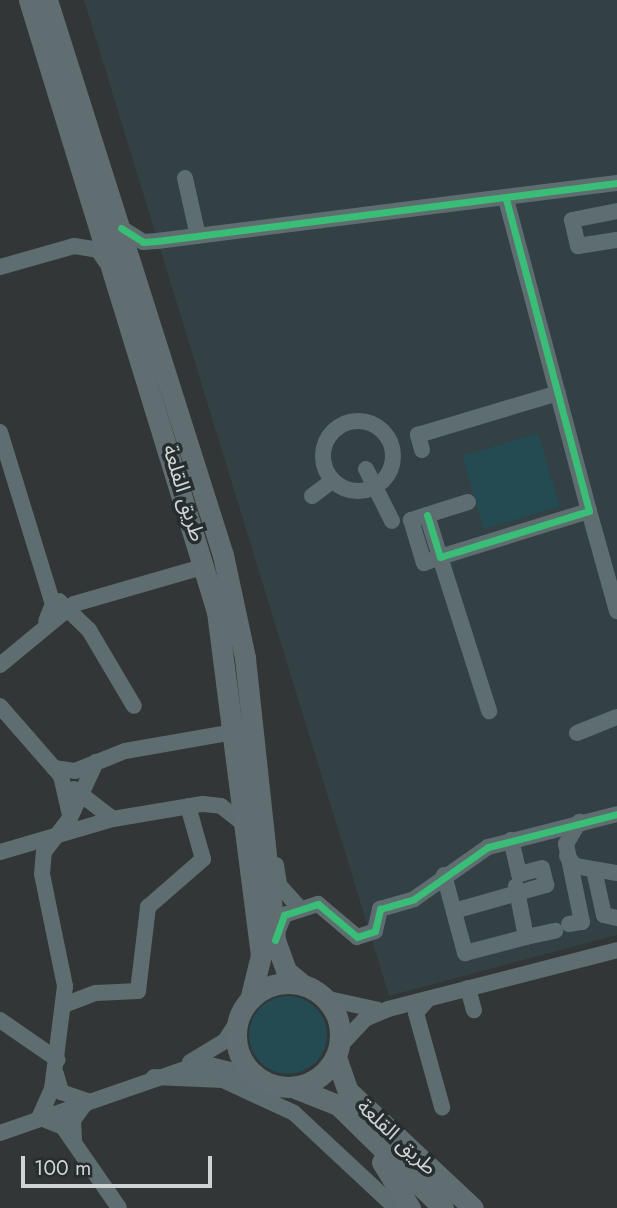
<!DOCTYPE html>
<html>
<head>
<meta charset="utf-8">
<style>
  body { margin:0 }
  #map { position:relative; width:617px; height:1208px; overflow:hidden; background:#323637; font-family:Jost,"Noto Sans Arabic",sans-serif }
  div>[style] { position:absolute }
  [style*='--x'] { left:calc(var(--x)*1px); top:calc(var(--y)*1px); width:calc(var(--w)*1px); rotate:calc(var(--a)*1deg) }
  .built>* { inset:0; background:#334044 }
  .green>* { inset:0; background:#244a52 }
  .round { border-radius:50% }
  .minor>* { height:16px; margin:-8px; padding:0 8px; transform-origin:8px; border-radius:8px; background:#5e6d70 }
  .minor>.ring { margin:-8px; padding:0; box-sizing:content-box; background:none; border:16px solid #5e6d70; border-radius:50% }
  .major>* { height:21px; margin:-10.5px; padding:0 10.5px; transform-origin:10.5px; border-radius:10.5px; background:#606d71 }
  .major>.ring { margin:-10.5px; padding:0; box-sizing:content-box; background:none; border:21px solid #606d71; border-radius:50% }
  .cycleway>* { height:7px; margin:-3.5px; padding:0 3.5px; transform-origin:3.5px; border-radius:3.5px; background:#3abd76 }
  span { translate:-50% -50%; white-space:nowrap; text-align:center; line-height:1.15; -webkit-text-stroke:7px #262d2e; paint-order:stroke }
  .street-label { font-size:21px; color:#ced3d4 }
  .scale { position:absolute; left:21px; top:1156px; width:191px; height:32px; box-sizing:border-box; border:4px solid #ced3d4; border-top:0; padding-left:9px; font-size:21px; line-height:24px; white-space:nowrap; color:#ced3d4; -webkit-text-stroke:5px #262d2e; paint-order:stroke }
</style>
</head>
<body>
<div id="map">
  <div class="built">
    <i style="clip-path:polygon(84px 0,617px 0,617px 935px,389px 996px)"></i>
  </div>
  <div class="green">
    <i style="clip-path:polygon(538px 433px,560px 506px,484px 529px,462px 456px)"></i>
    <i class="round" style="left:249px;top:996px;width:78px;height:78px"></i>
  </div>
  <div class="minor">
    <i style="--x:185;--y:178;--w:59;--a:77.4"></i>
    <i style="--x:617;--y:211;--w:46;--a:168.7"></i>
    <i style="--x:572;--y:220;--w:27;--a:77"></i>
    <i style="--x:578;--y:246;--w:39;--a:-9"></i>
    <i style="--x:121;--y:228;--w:26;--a:32"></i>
    <i style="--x:143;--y:242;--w:14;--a:-4"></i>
    <i style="--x:157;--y:241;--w:464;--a:-7.2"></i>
    <i style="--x:0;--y:267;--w:77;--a:-15.8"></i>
    <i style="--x:74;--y:246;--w:24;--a:9"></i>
    <i style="--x:98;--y:250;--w:14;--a:56"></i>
    <i class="ring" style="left:323px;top:421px;width:54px;height:54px"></i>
    <i style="--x:0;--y:432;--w:180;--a:72.9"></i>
    <i style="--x:53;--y:604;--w:18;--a:112"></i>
    <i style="--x:422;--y:450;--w:16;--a:-105"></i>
    <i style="--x:418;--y:435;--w:146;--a:-16.7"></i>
    <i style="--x:366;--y:469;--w:58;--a:63.4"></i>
    <i style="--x:312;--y:496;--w:26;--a:-37"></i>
    <i style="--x:468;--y:502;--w:60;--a:162.5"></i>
    <i style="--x:411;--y:520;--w:45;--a:73.2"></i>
    <i style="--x:424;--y:563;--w:17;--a:-21"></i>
    <i style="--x:440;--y:557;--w:162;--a:72.3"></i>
    <i style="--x:589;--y:511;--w:104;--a:74.4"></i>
    <i style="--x:427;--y:515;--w:44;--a:72.8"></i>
    <i style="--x:440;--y:557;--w:156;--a:-17.2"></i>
    <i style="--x:589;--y:511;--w:324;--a:-104.9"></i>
    <i style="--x:59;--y:601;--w:42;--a:44"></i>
    <i style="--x:89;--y:630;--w:88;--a:59.4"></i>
    <i style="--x:0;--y:665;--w:96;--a:-39.5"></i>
    <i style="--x:74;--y:604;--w:137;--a:-16.1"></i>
    <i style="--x:0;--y:706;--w:93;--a:48.9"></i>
    <i style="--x:61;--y:776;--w:40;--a:77"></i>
    <i style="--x:577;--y:733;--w:43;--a:-21.8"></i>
    <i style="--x:54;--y:768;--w:21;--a:8"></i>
    <i style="--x:75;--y:771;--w:54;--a:-21.8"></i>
    <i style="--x:125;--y:751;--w:111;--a:-9.9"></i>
    <i style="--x:74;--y:789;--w:49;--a:37.6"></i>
    <i style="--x:0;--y:852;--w:118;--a:-16.3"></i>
    <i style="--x:113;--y:819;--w:91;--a:-9.5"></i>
    <i style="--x:203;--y:804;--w:18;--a:6"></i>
    <i style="--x:221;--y:806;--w:29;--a:38"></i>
    <i style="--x:567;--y:856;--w:13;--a:51"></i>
    <i style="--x:575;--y:866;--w:43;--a:9.5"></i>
    <i style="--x:276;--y:865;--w:20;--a:81"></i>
    <i style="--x:279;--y:885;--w:30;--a:48"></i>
    <i style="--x:594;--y:870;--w:46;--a:77.5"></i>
    <i style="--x:604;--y:915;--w:13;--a:13"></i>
    <i style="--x:444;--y:875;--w:81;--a:74.9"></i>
    <i style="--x:465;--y:953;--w:63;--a:-14.7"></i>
    <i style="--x:516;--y:886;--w:52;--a:78.9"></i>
    <i style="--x:526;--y:937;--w:30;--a:-12"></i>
    <i style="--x:454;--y:911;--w:96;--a:-15.8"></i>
    <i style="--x:546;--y:885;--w:17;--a:-103"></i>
    <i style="--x:542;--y:868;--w:24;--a:165"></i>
    <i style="--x:519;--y:874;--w:35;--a:-103"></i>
    <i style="--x:569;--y:924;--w:13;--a:-9"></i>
    <i style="--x:582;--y:922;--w:80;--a:-101.6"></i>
    <i style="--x:566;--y:844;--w:26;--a:-59"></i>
    <i style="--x:276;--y:935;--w:22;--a:-68"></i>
    <i style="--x:284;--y:915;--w:36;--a:-18"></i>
    <i style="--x:318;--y:904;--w:51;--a:40.2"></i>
    <i style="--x:357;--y:937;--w:19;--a:-18"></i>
    <i style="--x:375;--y:931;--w:23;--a:-77"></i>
    <i style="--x:380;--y:909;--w:35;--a:-16"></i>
    <i style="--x:414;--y:899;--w:90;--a:-35.1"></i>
    <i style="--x:488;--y:847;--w:133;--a:-14.3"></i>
    <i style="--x:468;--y:988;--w:23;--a:75"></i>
    <i style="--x:324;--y:998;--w:55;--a:12.5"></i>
    <i style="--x:428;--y:999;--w:18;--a:131"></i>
    <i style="--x:416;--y:1013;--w:98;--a:74.5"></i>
    <i style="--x:64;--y:1005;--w:34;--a:-21"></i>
    <i style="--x:96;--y:993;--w:42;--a:-2.7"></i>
    <i style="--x:138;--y:991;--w:85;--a:-83.2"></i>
    <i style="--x:148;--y:907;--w:73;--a:-41.1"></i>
    <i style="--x:203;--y:859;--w:55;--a:-105.8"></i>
    <i style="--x:0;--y:1020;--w:70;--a:34.6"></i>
    <i style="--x:338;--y:1048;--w:40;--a:-47"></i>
    <i style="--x:365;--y:1019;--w:25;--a:-23"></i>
    <i style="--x:388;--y:1009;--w:236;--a:-14.4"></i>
    <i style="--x:190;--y:1062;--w:41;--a:-31"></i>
    <i style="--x:225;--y:1041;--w:20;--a:-57"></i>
    <i style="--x:56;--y:1074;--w:19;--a:74"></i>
    <i style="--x:61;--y:1092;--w:28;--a:19"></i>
    <i style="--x:87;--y:1101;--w:24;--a:126"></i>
    <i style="--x:73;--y:1120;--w:22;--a:87"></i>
    <i style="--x:154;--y:1077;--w:69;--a:2.5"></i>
    <i style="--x:223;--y:1080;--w:78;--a:24.9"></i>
    <i style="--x:294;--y:1113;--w:139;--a:43"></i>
    <i style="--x:39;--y:1118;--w:32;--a:-66"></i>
    <i style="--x:52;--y:1089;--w:104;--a:-82.8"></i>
    <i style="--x:65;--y:986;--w:114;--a:-101.6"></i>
    <i style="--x:42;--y:874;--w:22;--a:-85"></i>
    <i style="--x:44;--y:852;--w:43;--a:-52.6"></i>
    <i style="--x:70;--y:818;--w:62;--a:-65.1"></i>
    <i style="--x:41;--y:1118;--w:24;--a:22"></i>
    <i style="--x:63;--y:1127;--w:98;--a:55.3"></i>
    <i style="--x:0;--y:1133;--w:214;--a:-19.1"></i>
    <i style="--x:202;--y:1063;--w:55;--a:13.8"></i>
  </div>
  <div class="major">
    <i style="--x:29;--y:0;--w:640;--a:72.92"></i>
    <i style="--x:217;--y:612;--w:346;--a:82.7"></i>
    <i style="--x:261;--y:955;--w:46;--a:103.7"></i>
    <i style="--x:47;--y:0;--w:582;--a:72.41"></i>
    <i style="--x:223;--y:555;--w:105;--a:77.9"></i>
    <i style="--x:245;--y:658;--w:284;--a:83.9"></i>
    <i style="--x:275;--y:940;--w:33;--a:70"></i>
    <i style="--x:286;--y:971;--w:22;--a:39"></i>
    <i class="ring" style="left:236px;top:983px;width:83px;height:83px"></i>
    <i style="--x:336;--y:1057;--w:36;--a:71"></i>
    <i style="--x:348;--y:1091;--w:171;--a:43.1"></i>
    <i style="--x:295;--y:1088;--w:46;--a:21.6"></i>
    <i style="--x:338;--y:1105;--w:147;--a:44.4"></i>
    <i style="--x:382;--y:1162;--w:54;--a:58.7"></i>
  </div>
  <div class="cycleway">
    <i style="--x:121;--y:228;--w:26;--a:32"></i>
    <i style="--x:143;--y:242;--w:14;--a:-4"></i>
    <i style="--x:157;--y:241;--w:464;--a:-7.2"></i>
    <i style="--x:427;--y:515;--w:44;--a:72.8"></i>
    <i style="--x:440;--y:557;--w:156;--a:-17.2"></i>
    <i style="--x:589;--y:511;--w:324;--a:-104.9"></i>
    <i style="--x:275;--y:940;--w:27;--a:-70"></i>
    <i style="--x:284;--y:915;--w:36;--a:-18"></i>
    <i style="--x:318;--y:904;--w:51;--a:40.2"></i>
    <i style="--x:357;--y:937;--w:19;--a:-18"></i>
    <i style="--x:375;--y:931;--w:23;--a:-77"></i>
    <i style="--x:380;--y:909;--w:35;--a:-16"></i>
    <i style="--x:414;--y:899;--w:90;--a:-35.1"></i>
    <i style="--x:488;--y:847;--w:133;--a:-14.3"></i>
  </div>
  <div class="street-label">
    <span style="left:184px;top:493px;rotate:73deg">طريق القلعة</span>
    <span style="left:397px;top:1137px;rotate:43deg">طريق القلعة</span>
  </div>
  <div class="scale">100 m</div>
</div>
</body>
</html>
